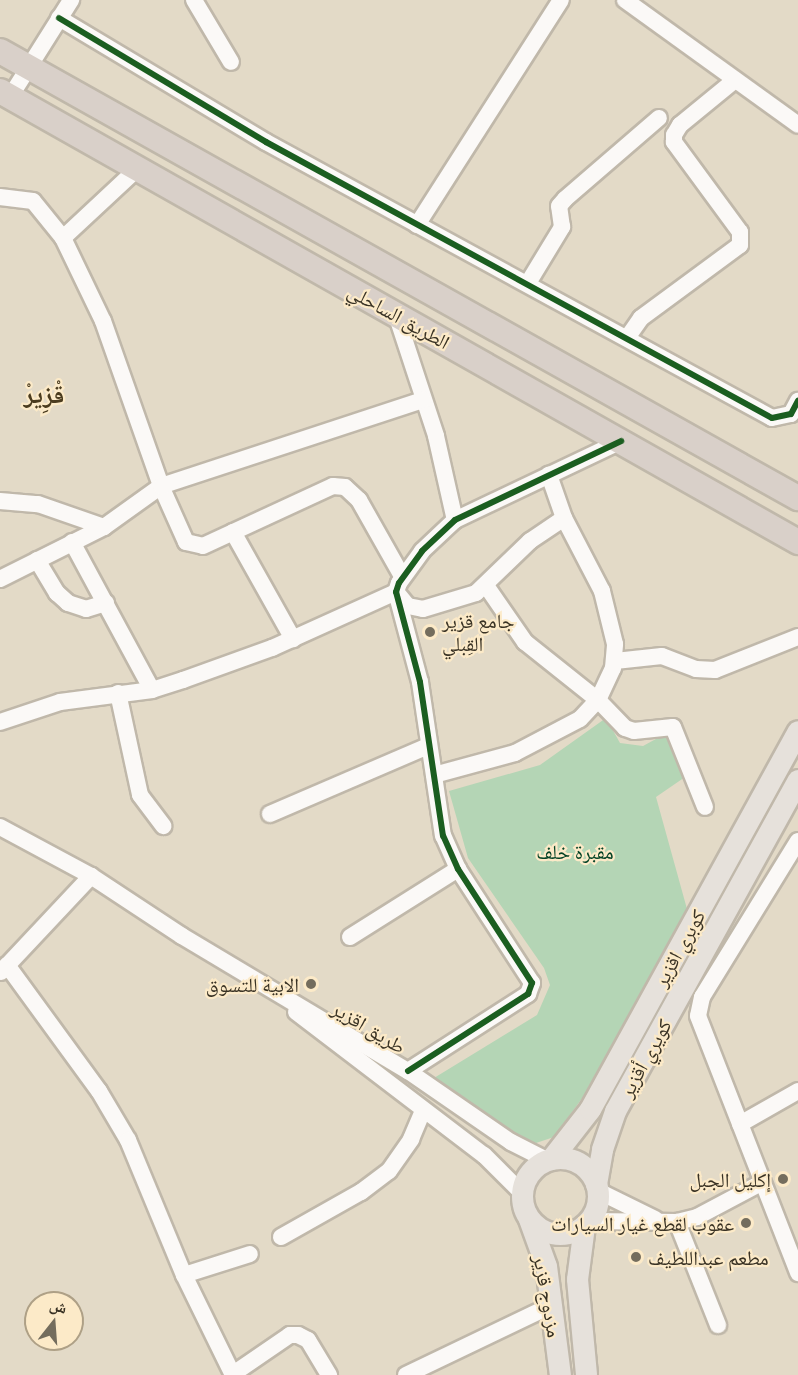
<!DOCTYPE html>
<html>
<head>
<meta charset="utf-8">
<style>
  body { margin:0 }
  #map { position:relative; width:798px; height:1375px; overflow:hidden; background:#e3dac7; font-family:Ubuntu,"Noto Naskh Arabic",sans-serif }
  div>[style] { position:absolute }
  [style*='--x'] { left:calc(var(--x)*1px); top:calc(var(--y)*1px); width:calc(var(--w)*1px); rotate:calc(var(--a)*1deg) }
  .green>* { inset:0; background:#b4d5b5 }
  .roads { filter:drop-shadow(2px 0 #c0b8aa) drop-shadow(-2px 0 #c0b8aa) drop-shadow(0 2px #c0b8aa) drop-shadow(0 -2px #c0b8aa) }
  .minor>* { height:16px; margin:-8px; padding:0 8px; transform-origin:8px; border-radius:8px; background:#fbf9f7 }
  .major>* { height:21px; margin:-10.5px; padding:0 10.5px; transform-origin:10.5px; border-radius:10.5px; background:#e6e1db }
  .major>.ring { margin:-10.5px; padding:0; box-sizing:content-box; background:none; border:21px solid #e6e1db; border-radius:50% }
  .highway>* { height:24px; margin:-12px; padding:0 12px; transform-origin:12px; border-radius:12px; background:#d9d0c9 }
  .cycleway>* { height:6px; margin:-3px; padding:0 3px; transform-origin:3px; border-radius:3px; background:#1b5e20 }
  .dots>* { width:16px; height:16px; translate:-50% -50%; box-sizing:border-box; border:3px solid #fceac8; border-radius:50% }
  span { translate:-50% -50%; white-space:nowrap; text-align:center; line-height:1.15; -webkit-text-stroke:4.5px #fceac8; paint-order:stroke }
  .street-label { font-size:20px; color:#393224 }
  .poi-label { font-size:20px; color:#393224 }
  .left { translate:0 -50%; text-align:left }
  .right { translate:-100% -50%; text-align:right }
  .park-label { font-size:20px; color:#044326 }
  .district-label { font-size:26px; color:#4b3c1f; font-weight:700 }
  .north { position:absolute; left:24px; top:1291px; width:60px; height:60px; box-sizing:border-box; background:#fceac8; border:2px solid #aea086; border-radius:50%; rotate:17deg; font-size:16px; font-weight:700; line-height:24px; text-align:center; color:#393224 }
  .north::after { content:''; display:block; margin:auto; width:21px; height:27px; background:#746d5d; clip-path:polygon(50% 0,100% 100%,50% 72%,0 100%) }
</style>
</head>
<body>
<div id="map">
  <div class="green">
    <i style="clip-path:polygon(606px 718px,620px 743px,643px 746px,667px 733px,688px 775px,656px 797px,687px 909px,583px 1097px,554px 1137px,536px 1143px,521px 1137px,434px 1078px,537px 1015px,550px 985px,544px 968px,468px 858px,449px 791px,540px 765px)"></i>
  </div>
  <div class="roads">
    <div class="minor">
      <i style="--x:194;--y:0;--w:72;--a:59.2"></i>
      <i style="--x:625;--y:0;--w:213;--a:35.8"></i>
      <i style="--x:59;--y:18;--w:241;--a:30.9"></i>
      <i style="--x:266;--y:142;--w:576;--a:28.61"></i>
      <i style="--x:772;--y:418;--w:19;--a:-12"></i>
      <i style="--x:791;--y:414;--w:15;--a:-62"></i>
      <i style="--x:10;--y:97;--w:115;--a:-57.8"></i>
      <i style="--x:0;--y:197;--w:33;--a:7"></i>
      <i style="--x:33;--y:201;--w:48;--a:51"></i>
      <i style="--x:63;--y:238;--w:92;--a:64.3"></i>
      <i style="--x:103;--y:321;--w:175;--a:70.6"></i>
      <i style="--x:161;--y:486;--w:61;--a:65.9"></i>
      <i style="--x:186;--y:542;--w:17;--a:13"></i>
      <i style="--x:203;--y:546;--w:143;--a:-24.8"></i>
      <i style="--x:333;--y:486;--w:12;--a:5"></i>
      <i style="--x:345;--y:487;--w:19;--a:43"></i>
      <i style="--x:359;--y:500;--w:87;--a:60.5"></i>
      <i style="--x:417;--y:225;--w:267;--a:-57.4"></i>
      <i style="--x:63;--y:238;--w:101;--a:-43"></i>
      <i style="--x:528;--y:283;--w:66;--a:-58.7"></i>
      <i style="--x:562;--y:227;--w:21;--a:-98"></i>
      <i style="--x:559;--y:206;--w:9;--a:-49"></i>
      <i style="--x:565;--y:199;--w:124;--a:-40.8"></i>
      <i style="--x:396;--y:314;--w:128;--a:71.8"></i>
      <i style="--x:436;--y:436;--w:86;--a:77.3"></i>
      <i style="--x:627;--y:338;--w:24;--a:-55"></i>
      <i style="--x:641;--y:318;--w:123;--a:-36.4"></i>
      <i style="--x:740;--y:245;--w:13;--a:-90"></i>
      <i style="--x:740;--y:232;--w:112;--a:-126.3"></i>
      <i style="--x:674;--y:142;--w:7;--a:-90"></i>
      <i style="--x:674;--y:135;--w:12;--a:-59"></i>
      <i style="--x:680;--y:125;--w:71;--a:-39.3"></i>
      <i style="--x:0;--y:501;--w:38;--a:5"></i>
      <i style="--x:38;--y:504;--w:70;--a:19.2"></i>
      <i style="--x:233;--y:532;--w:123;--a:60.7"></i>
      <i style="--x:72;--y:542;--w:168;--a:61.6"></i>
      <i style="--x:37;--y:560;--w:39;--a:59"></i>
      <i style="--x:57;--y:593;--w:15;--a:42"></i>
      <i style="--x:68;--y:603;--w:19;--a:18"></i>
      <i style="--x:86;--y:609;--w:21;--a:-17"></i>
      <i style="--x:0;--y:579;--w:116;--a:-26.6"></i>
      <i style="--x:104;--y:527;--w:70;--a:-35.7"></i>
      <i style="--x:161;--y:486;--w:276;--a:-18.2"></i>
      <i style="--x:487;--y:587;--w:67;--a:55.4"></i>
      <i style="--x:525;--y:642;--w:93;--a:38.5"></i>
      <i style="--x:598;--y:700;--w:39;--a:46"></i>
      <i style="--x:625;--y:728;--w:9;--a:18"></i>
      <i style="--x:634;--y:731;--w:39;--a:-6"></i>
      <i style="--x:673;--y:727;--w:86;--a:68.2"></i>
      <i style="--x:397;--y:593;--w:17;--a:50"></i>
      <i style="--x:408;--y:606;--w:15;--a:11"></i>
      <i style="--x:423;--y:609;--w:55;--a:-16.8"></i>
      <i style="--x:476;--y:593;--w:75;--a:-43.9"></i>
      <i style="--x:530;--y:541;--w:41;--a:-34.1"></i>
      <i style="--x:615;--y:661;--w:47;--a:-6.1"></i>
      <i style="--x:662;--y:656;--w:36;--a:21"></i>
      <i style="--x:696;--y:669;--w:19;--a:3"></i>
      <i style="--x:715;--y:670;--w:89;--a:-21.7"></i>
      <i style="--x:118;--y:693;--w:104;--a:77.8"></i>
      <i style="--x:140;--y:795;--w:39;--a:53"></i>
      <i style="--x:0;--y:722;--w:63;--a:-18.4"></i>
      <i style="--x:60;--y:702;--w:93;--a:-7.4"></i>
      <i style="--x:152;--y:690;--w:33;--a:-18"></i>
      <i style="--x:183;--y:680;--w:95;--a:-19.8"></i>
      <i style="--x:272;--y:648;--w:136;--a:-24.3"></i>
      <i style="--x:434;--y:775;--w:84;--a:-15.2"></i>
      <i style="--x:515;--y:753;--w:73;--a:-27.6"></i>
      <i style="--x:580;--y:719;--w:26;--a:-47"></i>
      <i style="--x:598;--y:700;--w:35;--a:-65"></i>
      <i style="--x:613;--y:668;--w:24;--a:-85"></i>
      <i style="--x:615;--y:644;--w:55;--a:-103.8"></i>
      <i style="--x:602;--y:591;--w:82;--a:-117.5"></i>
      <i style="--x:564;--y:518;--w:46;--a:-109.2"></i>
      <i style="--x:270;--y:814;--w:172;--a:-23.3"></i>
      <i style="--x:0;--y:827;--w:103;--a:28.3"></i>
      <i style="--x:91;--y:876;--w:109;--a:33.4"></i>
      <i style="--x:182;--y:936;--w:263;--a:30.9"></i>
      <i style="--x:408;--y:1071;--w:125;--a:34.6"></i>
      <i style="--x:511;--y:1142;--w:39;--a:27"></i>
      <i style="--x:798;--y:841;--w:183;--a:121.6"></i>
      <i style="--x:702;--y:997;--w:19;--a:102"></i>
      <i style="--x:698;--y:1016;--w:276;--a:68.7"></i>
      <i style="--x:350;--y:937;--w:128;--a:-32.2"></i>
      <i style="--x:7;--y:965;--w:156;--a:53.9"></i>
      <i style="--x:99;--y:1091;--w:57;--a:59.4"></i>
      <i style="--x:128;--y:1140;--w:146;--a:67.5"></i>
      <i style="--x:184;--y:1275;--w:111;--a:63.9"></i>
      <i style="--x:1;--y:972;--w:132;--a:-46.8"></i>
      <i style="--x:296;--y:1012;--w:236;--a:37.3"></i>
      <i style="--x:484;--y:1155;--w:54;--a:45"></i>
      <i style="--x:408;--y:1071;--w:143;--a:-32.7"></i>
      <i style="--x:528;--y:994;--w:12;--a:-70"></i>
      <i style="--x:532;--y:983;--w:136;--a:-123"></i>
      <i style="--x:458;--y:869;--w:36;--a:-114"></i>
      <i style="--x:443;--y:836;--w:156;--a:-98.5"></i>
      <i style="--x:420;--y:682;--w:93;--a:-104.9"></i>
      <i style="--x:396;--y:592;--w:9;--a:-72"></i>
      <i style="--x:399;--y:583;--w:39;--a:-54"></i>
      <i style="--x:422;--y:551;--w:45;--a:-43.2"></i>
      <i style="--x:455;--y:520;--w:184;--a:-25.4"></i>
      <i style="--x:740;--y:1124;--w:67;--a:-29.6"></i>
      <i style="--x:598;--y:1191;--w:64;--a:26.2"></i>
      <i style="--x:588;--y:1221;--w:89;--a:0.6"></i>
      <i style="--x:677;--y:1222;--w:21;--a:-14"></i>
      <i style="--x:697;--y:1217;--w:72;--a:-28"></i>
      <i style="--x:677;--y:1222;--w:111;--a:68.3"></i>
      <i style="--x:281;--y:1237;--w:92;--a:-29.4"></i>
      <i style="--x:361;--y:1192;--w:35;--a:-37"></i>
      <i style="--x:389;--y:1171;--w:39;--a:-55"></i>
      <i style="--x:411;--y:1139;--w:30;--a:-67"></i>
      <i style="--x:184;--y:1275;--w:69;--a:-17.7"></i>
      <i style="--x:233;--y:1374;--w:69;--a:-34.4"></i>
      <i style="--x:290;--y:1335;--w:8;--a:0"></i>
      <i style="--x:298;--y:1335;--w:11;--a:27"></i>
      <i style="--x:308;--y:1340;--w:41;--a:59"></i>
      <i style="--x:406;--y:1375;--w:162;--a:-25.6"></i>
    </div>
    <div class="major">
      <i class="ring" style="left:522px;top:1158px;width:55px;height:55px"></i>
      <i style="--x:551;--y:1159;--w:63;--a:-52"></i>
      <i style="--x:590;--y:1109;--w:431;--a:-61.2"></i>
      <i style="--x:596;--y:1184;--w:36;--a:-80"></i>
      <i style="--x:602;--y:1149;--w:40;--a:-71.1"></i>
      <i style="--x:615;--y:1111;--w:378;--a:-61.1"></i>
      <i style="--x:529;--y:1219;--w:50;--a:70.1"></i>
      <i style="--x:546;--y:1266;--w:110;--a:82.7"></i>
      <i style="--x:584;--y:1226;--w:53;--a:97.5"></i>
      <i style="--x:577;--y:1279;--w:96;--a:84.6"></i>
    </div>
    <div class="highway">
      <i style="--x:0;--y:51;--w:915;--a:29.26"></i>
      <i style="--x:0;--y:91;--w:917;--a:29.47"></i>
    </div>
  </div>
  <div class="cycleway">
    <i style="--x:59;--y:18;--w:241;--a:30.9"></i>
    <i style="--x:266;--y:142;--w:576;--a:28.61"></i>
    <i style="--x:772;--y:418;--w:19;--a:-12"></i>
    <i style="--x:791;--y:414;--w:15;--a:-62"></i>
    <i style="--x:408;--y:1071;--w:143;--a:-32.7"></i>
    <i style="--x:528;--y:994;--w:12;--a:-70"></i>
    <i style="--x:532;--y:983;--w:136;--a:-123"></i>
    <i style="--x:458;--y:869;--w:36;--a:-114"></i>
    <i style="--x:443;--y:836;--w:156;--a:-98.5"></i>
    <i style="--x:420;--y:682;--w:93;--a:-104.9"></i>
    <i style="--x:396;--y:592;--w:9;--a:-72"></i>
    <i style="--x:399;--y:583;--w:39;--a:-54"></i>
    <i style="--x:422;--y:551;--w:45;--a:-43.2"></i>
    <i style="--x:455;--y:520;--w:184;--a:-25.4"></i>
  </div>
  <div class="dots">
    <i style="left:430px;top:632px;background:#746d5d"></i>
    <i style="left:311px;top:984px;background:#746d5d"></i>
    <i style="left:783px;top:1179px;background:#746d5d"></i>
    <i style="left:746px;top:1223px;background:#746d5d"></i>
    <i style="left:636px;top:1257px;background:#746d5d"></i>
  </div>
  <div class="street-label">
    <span style="left:399px;top:316px;rotate:29deg">الطريق الساحلي</span>
    <span style="left:679px;top:948px;rotate:-61deg">كوبري اقزير</span>
    <span style="left:369px;top:1027px;rotate:31deg">طريق اقزير</span>
    <span style="left:645px;top:1058px;rotate:-61deg">كويري أقزير</span>
    <span style="left:548px;top:1296px;rotate:80deg">مزدوج قزير</span>
  </div>
  <div class="poi-label">
    <span class="left" style="left:442px;top:632px">جامع قزير<br>القِبلي</span>
    <span class="right" style="left:299px;top:984px">الابية للتسوق</span>
    <span class="right" style="left:771px;top:1179px">إكليل الجبل</span>
    <span class="right" style="left:734px;top:1223px">عقوب لقطع غيار السيارات</span>
    <span class="left" style="left:648px;top:1257px">مطعم عبداللطيف</span>
  </div>
  <div class="park-label">
    <span style="left:575px;top:851px">مقبرة خلف</span>
  </div>
  <div class="district-label">
    <span style="left:44px;top:394px">قْزِيرْ</span>
  </div>
  <div class="north">ش</div>
</div>
</body>
</html>
